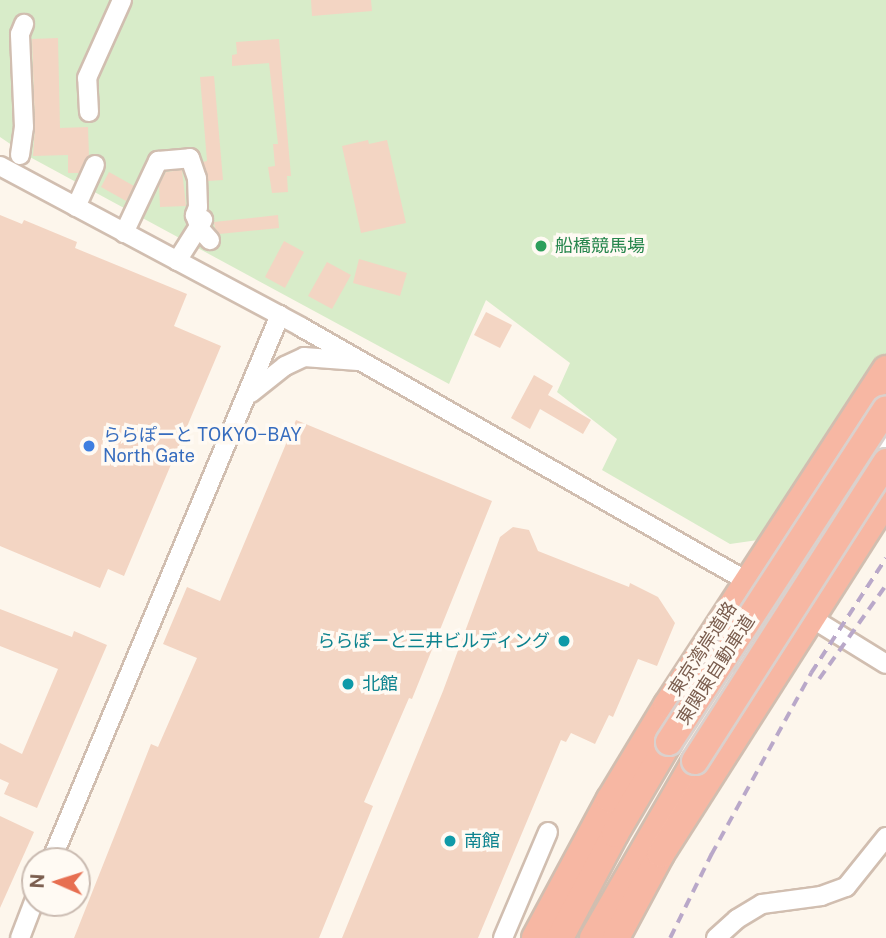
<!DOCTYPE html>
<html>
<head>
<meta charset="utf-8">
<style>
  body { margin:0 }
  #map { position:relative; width:886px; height:938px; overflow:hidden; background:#fdf6ec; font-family:"Public Sans","Noto Sans JP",sans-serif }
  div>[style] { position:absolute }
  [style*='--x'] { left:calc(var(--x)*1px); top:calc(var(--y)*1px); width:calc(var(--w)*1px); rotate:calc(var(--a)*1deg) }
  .green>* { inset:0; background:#d8ecc9 }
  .building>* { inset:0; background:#f3d5c3 }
  .roads { filter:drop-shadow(2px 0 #d1beb0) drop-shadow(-2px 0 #d1beb0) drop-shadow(0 2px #d1beb0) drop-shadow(0 -2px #d1beb0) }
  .minor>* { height:18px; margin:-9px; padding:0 9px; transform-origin:9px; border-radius:9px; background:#fff }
  .highway>* { height:26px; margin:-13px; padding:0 13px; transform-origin:13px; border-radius:13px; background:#f7b7a3 }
  .rail>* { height:3.5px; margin-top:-1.75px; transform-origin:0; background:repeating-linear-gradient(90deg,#b9a8c9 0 10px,transparent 0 17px) }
  .bridges { filter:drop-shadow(2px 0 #dad1cd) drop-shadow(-2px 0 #dad1cd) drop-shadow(0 2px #dad1cd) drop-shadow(0 -2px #dad1cd) }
  .highway-bridge>* { height:26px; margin:-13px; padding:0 13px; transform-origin:13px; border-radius:13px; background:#f7b7a3 }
  .dots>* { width:19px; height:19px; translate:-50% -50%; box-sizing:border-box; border:4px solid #fffaf3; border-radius:50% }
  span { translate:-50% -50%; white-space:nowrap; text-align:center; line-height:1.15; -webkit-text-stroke:7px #fffaf3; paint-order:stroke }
  .leisure-label { font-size:18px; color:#27864d }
  .left { translate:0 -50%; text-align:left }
  .shop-label { font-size:18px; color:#366cbe }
  .culture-label { font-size:18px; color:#0d838f }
  .right { translate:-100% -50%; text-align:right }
  .street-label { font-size:18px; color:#7a5c4d }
  .north { position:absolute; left:21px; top:847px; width:70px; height:70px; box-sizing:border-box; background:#fffaf3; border:2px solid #cabbb1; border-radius:50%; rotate:273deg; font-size:19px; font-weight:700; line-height:28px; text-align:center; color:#7a5c4d }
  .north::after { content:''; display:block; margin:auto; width:24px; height:32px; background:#e76f51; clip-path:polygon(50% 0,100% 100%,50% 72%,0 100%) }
</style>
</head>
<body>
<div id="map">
  <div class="green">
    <i style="clip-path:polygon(0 0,886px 0,886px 355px,758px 540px,730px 544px,602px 470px,617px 439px,557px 392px,570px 363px,486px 300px,449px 384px,28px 156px,0 137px)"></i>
  </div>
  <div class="building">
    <i style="clip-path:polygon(311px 0,371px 0,372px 11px,312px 16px)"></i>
    <i style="clip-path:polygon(58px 38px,60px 128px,88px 127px,89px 156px,79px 173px,68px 173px,68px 155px,33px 156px,35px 127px,32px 39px)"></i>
    <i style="clip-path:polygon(279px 39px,291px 176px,287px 176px,288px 192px,272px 193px,268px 167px,275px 166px,273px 144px,278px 144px,269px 63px,232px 66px,232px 55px,237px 54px,236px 42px)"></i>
    <i style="clip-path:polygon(214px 76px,223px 180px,208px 181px,203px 162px,207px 161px,200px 77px)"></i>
    <i style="clip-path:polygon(368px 140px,369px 144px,387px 140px,406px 223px,361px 233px,342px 146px)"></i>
    <i style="clip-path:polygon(182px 170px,186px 206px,160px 207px,159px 185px,166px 172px)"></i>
    <i style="clip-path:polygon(109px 172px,134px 186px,126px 201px,101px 187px)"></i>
    <i style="clip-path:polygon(0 215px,22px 224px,24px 220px,77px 242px,75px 248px,187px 294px,174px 326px,221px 346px,124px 576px,108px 569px,100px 588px,0 546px)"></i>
    <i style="clip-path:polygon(278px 215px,279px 228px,219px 234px,215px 228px,214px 222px)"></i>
    <i style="clip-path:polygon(284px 241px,304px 252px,285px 288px,265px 277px)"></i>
    <i style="clip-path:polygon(359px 259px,407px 273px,400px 296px,353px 283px)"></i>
    <i style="clip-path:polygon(327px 262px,351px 275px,332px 309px,308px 296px)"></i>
    <i style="clip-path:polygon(486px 312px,512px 325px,500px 348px,474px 335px)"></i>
    <i style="clip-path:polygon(534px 375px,553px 386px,548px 395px,591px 420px,583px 434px,540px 409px,530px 429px,511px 418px)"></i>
    <i style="clip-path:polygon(296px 420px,492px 501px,412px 699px,409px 698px,364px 802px,373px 806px,319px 938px,74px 938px,151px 744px,158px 747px,197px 658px,163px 644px,187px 587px,220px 601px)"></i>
    <i style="clip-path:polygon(513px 527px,529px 530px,538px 551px,629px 587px,630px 583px,658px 597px,675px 623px,657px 666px,638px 659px,613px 717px,609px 715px,595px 744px,571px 733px,566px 742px,561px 740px,478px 938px,342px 938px,443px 691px,500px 537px)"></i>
    <i style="clip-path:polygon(0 609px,72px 637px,74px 631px,107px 645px,37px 808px,4px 794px,9px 783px,0 779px,0 743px,22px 754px,58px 669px,0 646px)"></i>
    <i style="clip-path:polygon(0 816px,34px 832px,0 908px)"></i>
  </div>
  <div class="roads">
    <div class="minor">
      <i style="--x:89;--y:112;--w:34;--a:-93"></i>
      <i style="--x:87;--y:78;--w:85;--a:-65.8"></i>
      <i style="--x:20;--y:155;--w:28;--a:-82"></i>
      <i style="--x:24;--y:127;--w:93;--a:-92.5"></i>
      <i style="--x:20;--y:34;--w:11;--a:-68"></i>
      <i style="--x:0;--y:166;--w:341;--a:28.1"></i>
      <i style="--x:301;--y:327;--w:586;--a:29.67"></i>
      <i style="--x:810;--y:617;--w:89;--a:31.7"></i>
      <i style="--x:76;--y:207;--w:46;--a:-65.7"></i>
      <i style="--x:124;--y:233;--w:80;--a:-64.7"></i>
      <i style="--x:158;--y:161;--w:32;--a:-5"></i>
      <i style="--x:190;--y:158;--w:21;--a:71"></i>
      <i style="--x:197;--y:178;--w:29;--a:88"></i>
      <i style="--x:198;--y:207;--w:9;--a:111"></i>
      <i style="--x:195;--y:215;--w:15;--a:70"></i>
      <i style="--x:200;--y:229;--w:15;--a:48"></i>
      <i style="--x:177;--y:261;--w:49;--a:-57.6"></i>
      <i style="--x:251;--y:393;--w:43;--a:-38.5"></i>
      <i style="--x:285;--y:366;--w:21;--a:-25"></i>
      <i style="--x:304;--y:357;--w:54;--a:4.2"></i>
      <i style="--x:727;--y:662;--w:26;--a:-37"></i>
      <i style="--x:748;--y:646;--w:250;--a:-56.6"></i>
      <i style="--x:51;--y:861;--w:592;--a:-67.25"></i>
      <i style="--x:20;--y:938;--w:42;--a:-69"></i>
      <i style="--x:503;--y:938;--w:115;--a:-67"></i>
      <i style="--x:716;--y:938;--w:28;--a:-42"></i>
      <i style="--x:737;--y:919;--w:29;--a:-31"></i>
      <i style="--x:762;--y:904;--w:60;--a:-7.7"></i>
      <i style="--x:821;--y:896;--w:27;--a:-20"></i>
      <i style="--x:846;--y:887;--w:64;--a:-51.3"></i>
    </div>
    <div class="highway">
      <i style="--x:535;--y:938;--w:158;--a:-61.7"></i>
      <i style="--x:610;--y:799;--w:110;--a:-58.8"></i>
      <i style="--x:667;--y:705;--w:401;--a:-56.9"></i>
      <i style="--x:560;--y:938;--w:118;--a:-62.1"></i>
      <i style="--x:615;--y:834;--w:107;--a:-59.6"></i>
      <i style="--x:593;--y:938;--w:204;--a:-60"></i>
      <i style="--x:616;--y:938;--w:95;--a:-61.8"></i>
      <i style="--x:661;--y:854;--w:419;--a:-57.5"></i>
    </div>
  </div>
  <div class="rail">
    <i style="--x:819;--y:679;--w:115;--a:-54.5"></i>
    <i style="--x:670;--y:938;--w:93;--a:-63.7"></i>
    <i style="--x:711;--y:855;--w:208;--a:-61.2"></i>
    <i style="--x:811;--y:673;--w:137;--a:-56.9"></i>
  </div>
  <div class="bridges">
    <div class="highway-bridge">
      <i style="--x:669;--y:742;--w:397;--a:-56.9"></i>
      <i style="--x:695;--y:761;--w:355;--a:-57.4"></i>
    </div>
  </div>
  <div class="dots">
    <i style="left:541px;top:246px;background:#2e9e5b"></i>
    <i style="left:89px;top:446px;background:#3f7fe0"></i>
    <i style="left:564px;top:641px;background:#0f9aa8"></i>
    <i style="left:348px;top:684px;background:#0f9aa8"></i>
    <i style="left:450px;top:841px;background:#0f9aa8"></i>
  </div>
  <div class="leisure-label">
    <span class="left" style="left:555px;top:246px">船橋競馬場</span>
  </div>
  <div class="shop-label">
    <span class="left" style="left:103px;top:446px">ららぽーと TOKYO−BAY<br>North Gate</span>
  </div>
  <div class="culture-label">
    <span class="right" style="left:550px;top:641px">ららぽーと三井ビルディング</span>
    <span class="left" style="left:362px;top:684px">北館</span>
    <span class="left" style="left:464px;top:841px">南館</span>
  </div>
  <div class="street-label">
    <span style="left:703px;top:649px;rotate:-57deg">東京湾岸道路</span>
    <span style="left:716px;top:670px;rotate:-57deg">東関東自動車道</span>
  </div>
  <div class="north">N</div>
</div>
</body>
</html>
